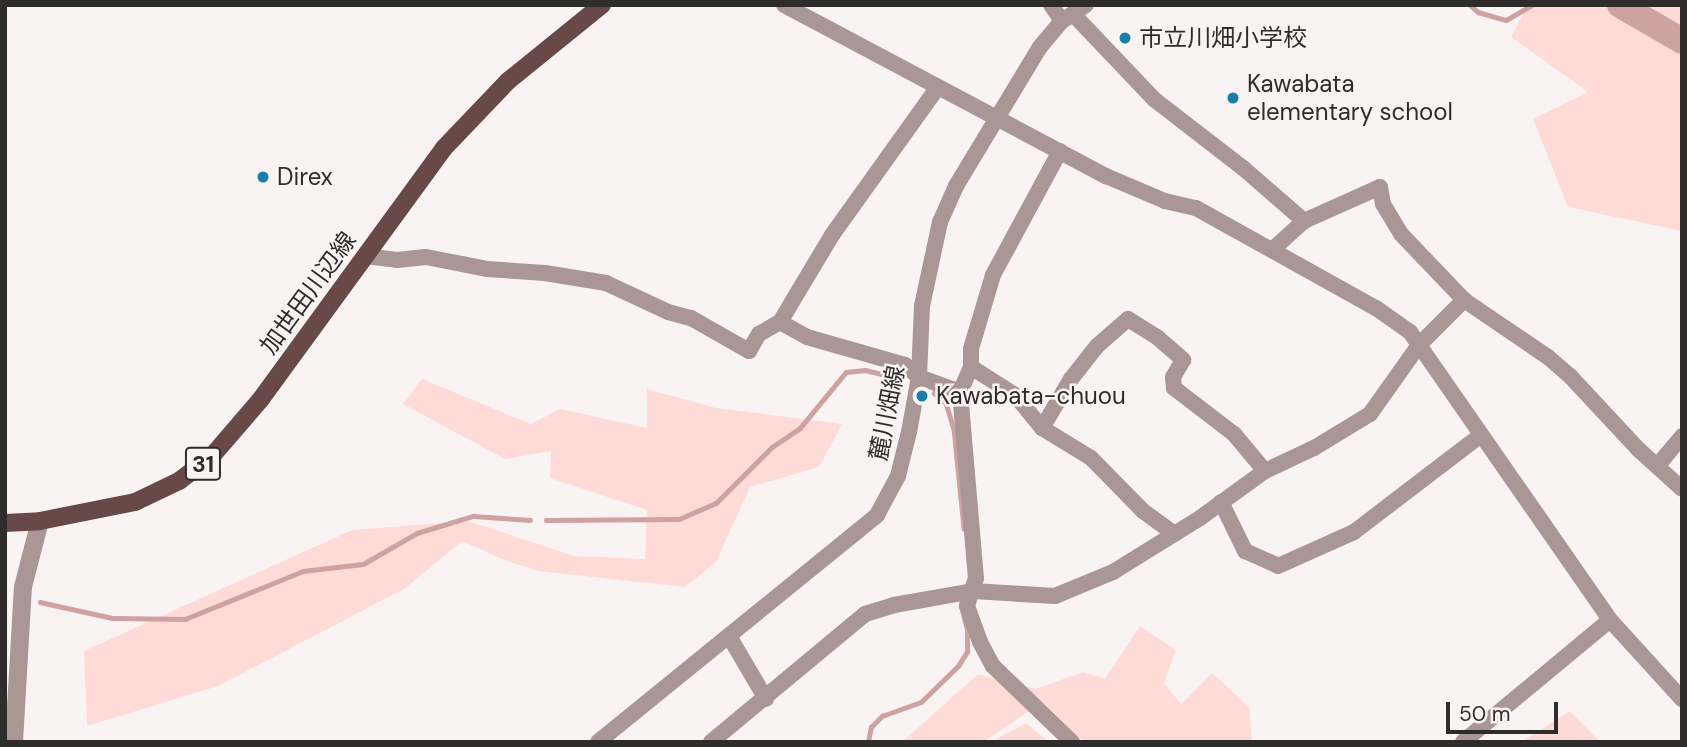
<!DOCTYPE html>
<html>
<head>
<meta charset="utf-8">
<style>
  body { margin:0 }
  #map { position:relative; width:1687px; height:747px; overflow:hidden; background:#faf3f3; font-family:"DM Sans","Noto Sans JP",sans-serif }
  div>[style] { position:absolute }
  [style*='--x'] { left:calc(var(--x)*1px); top:calc(var(--y)*1px); width:calc(var(--w)*1px); rotate:calc(var(--a)*1deg) }
  .green>* { inset:0; background:#ffdbd8 }
  .stream>* { height:4.5px; margin:-2.25px; padding:0 2.25px; transform-origin:2.25px; border-radius:2.25px; background:#cda2a0 }
  .river>* { height:26px; margin:-13px; padding:0 13px; transform-origin:13px; border-radius:13px; background:#cda2a0 }
  .minor>* { height:16px; margin:-8px; padding:0 8px; transform-origin:8px; border-radius:8px; background:#a99695 }
  .tertiary>* { height:18px; margin:-9px; padding:0 9px; transform-origin:9px; border-radius:9px; background:#a99695 }
  .primary>* { height:18px; margin:-9px; padding:0 9px; transform-origin:9px; border-radius:9px; background:#684947 }
  .dots>* { width:19px; height:19px; translate:-50% -50%; box-sizing:border-box; border:4px solid #faf3f3; border-radius:50% }
  span { translate:-50% -50%; white-space:nowrap; text-align:center; line-height:1.15; -webkit-text-stroke:5px #faf3f3; paint-order:stroke }
  .shield-label span { padding:2px 5px; background:#faf3f3; border:2px solid; border-radius:5px; -webkit-text-stroke-width:0 }
  .shield-label { font-size:23px; color:#2f2c2c; font-weight:700 }
  .poi-label { font-size:24px; color:#2f2c2c }
  .left { translate:0 -50%; text-align:left }
  .street-label { font-size:24px; color:#2f2c2c }
  .frame { position:absolute; inset:0; border:7px solid #2f2c2c; pointer-events:none }
  .scale { position:absolute; left:1446px; top:702px; width:112px; height:32px; box-sizing:border-box; border:4px solid #2f2c2c; border-top:0; padding-left:9px; font-size:21px; line-height:24px; white-space:nowrap; color:#2f2c2c; -webkit-text-stroke:5px #faf3f3; paint-order:stroke }
</style>
</head>
<body>
<div id="map">
  <div class="green">
    <i style="clip-path:polygon(1528px 5px,1682px 5px,1682px 231px,1568px 207px,1533px 119px,1588px 92px,1511px 37px)"></i>
    <i style="clip-path:polygon(422px 379px,531px 424px,560px 409px,647px 428px,647px 389px,716px 408px,842px 424px,819px 467px,750px 487px,716px 562px,685px 587px,539px 571px,504px 560px,462px 541px,404px 589px,218px 686px,87px 726px,84px 651px,352px 530px,468px 521px,574px 556px,645px 559px,647px 510px,550px 478px,551px 451px,505px 459px,403px 404px)"></i>
    <i style="clip-path:polygon(1140px 626px,1176px 650px,1164px 683px,1181px 704px,1212px 673px,1249px 707px,1252px 742px,1084px 742px,1043px 702px,983px 742px,902px 742px,978px 674px,1036px 689px,1083px 672px,1105px 679px)"></i>
    <i style="clip-path:polygon(1570px 711px,1600px 742px,1521px 742px)"></i>
    <i style="clip-path:polygon(1026px 723px,1049px 742px,991px 742px)"></i>
  </div>
  <div class="stream">
    <i style="--x:1470;--y:5;--w:11;--a:41"></i>
    <i style="--x:1478;--y:12;--w:29;--a:16"></i>
    <i style="--x:1506;--y:20;--w:30;--a:-30"></i>
    <i style="--x:934;--y:393;--w:16;--a:40"></i>
    <i style="--x:946;--y:403;--w:27;--a:73"></i>
    <i style="--x:954;--y:429;--w:100;--a:84.2"></i>
    <i style="--x:546;--y:520;--w:133;--a:-0.4"></i>
    <i style="--x:679;--y:519;--w:40;--a:-23.4"></i>
    <i style="--x:716;--y:503;--w:79;--a:-45"></i>
    <i style="--x:772;--y:447;--w:34;--a:-34"></i>
    <i style="--x:800;--y:428;--w:72;--a:-50.6"></i>
    <i style="--x:846;--y:372;--w:19;--a:-6"></i>
    <i style="--x:865;--y:370;--w:26;--a:13"></i>
    <i style="--x:40;--y:602;--w:75;--a:12.4"></i>
    <i style="--x:113;--y:618;--w:72;--a:0.8"></i>
    <i style="--x:185;--y:619;--w:127;--a:-22.1"></i>
    <i style="--x:303;--y:571;--w:60;--a:-6.7"></i>
    <i style="--x:363;--y:564;--w:62;--a:-29.9"></i>
    <i style="--x:417;--y:533;--w:59;--a:-16.9"></i>
    <i style="--x:473;--y:516;--w:57;--a:4"></i>
    <i style="--x:868;--y:742;--w:15;--a:-79"></i>
    <i style="--x:871;--y:727;--w:16;--a:-45"></i>
    <i style="--x:882;--y:716;--w:41;--a:-19.7"></i>
    <i style="--x:921;--y:702;--w:52;--a:-44.2"></i>
    <i style="--x:958;--y:666;--w:17;--a:-57"></i>
    <i style="--x:967;--y:652;--w:22;--a:-90"></i>
    <i style="--x:967;--y:630;--w:25;--a:-104"></i>
  </div>
  <div class="river">
    <i style="--x:1620;--y:5;--w:72;--a:30.1"></i>
  </div>
  <div class="minor">
    <i style="--x:784;--y:5;--w:365;--a:28"></i>
    <i style="--x:1106;--y:176;--w:64;--a:23"></i>
    <i style="--x:1165;--y:201;--w:32;--a:13"></i>
    <i style="--x:1196;--y:208;--w:206;--a:29.1"></i>
    <i style="--x:1376;--y:308;--w:42;--a:35.2"></i>
    <i style="--x:1410;--y:332;--w:351;--a:55.2"></i>
    <i style="--x:1610;--y:620;--w:107;--a:47.7"></i>
    <i style="--x:1051;--y:5;--w:19;--a:55"></i>
    <i style="--x:1073;--y:14;--w:119;--a:46.4"></i>
    <i style="--x:1155;--y:100;--w:111;--a:37.7"></i>
    <i style="--x:1243;--y:168;--w:81;--a:41"></i>
    <i style="--x:1060;--y:151;--w:141;--a:118.4"></i>
    <i style="--x:993;--y:275;--w:77;--a:106.6"></i>
    <i style="--x:971;--y:349;--w:18;--a:90"></i>
    <i style="--x:971;--y:367;--w:27;--a:114"></i>
    <i style="--x:960;--y:392;--w:187;--a:85.1"></i>
    <i style="--x:976;--y:578;--w:29;--a:108"></i>
    <i style="--x:967;--y:606;--w:38;--a:70"></i>
    <i style="--x:980;--y:642;--w:27;--a:62"></i>
    <i style="--x:993;--y:666;--w:110;--a:43.9"></i>
    <i style="--x:1273;--y:249;--w:42;--a:-42.1"></i>
    <i style="--x:1304;--y:221;--w:83;--a:-24.1"></i>
    <i style="--x:1380;--y:187;--w:17;--a:80"></i>
    <i style="--x:1383;--y:204;--w:35;--a:59"></i>
    <i style="--x:1401;--y:234;--w:91;--a:46.3"></i>
    <i style="--x:1464;--y:300;--w:102;--a:34.2"></i>
    <i style="--x:1548;--y:357;--w:29;--a:41"></i>
    <i style="--x:1570;--y:376;--w:100;--a:47"></i>
    <i style="--x:1638;--y:449;--w:59;--a:42.3"></i>
    <i style="--x:365;--y:256;--w:32;--a:7"></i>
    <i style="--x:397;--y:260;--w:29;--a:-6"></i>
    <i style="--x:426;--y:257;--w:62;--a:11.1"></i>
    <i style="--x:487;--y:269;--w:58;--a:3.9"></i>
    <i style="--x:545;--y:273;--w:62;--a:9.3"></i>
    <i style="--x:606;--y:283;--w:68;--a:25.1"></i>
    <i style="--x:668;--y:312;--w:24;--a:15"></i>
    <i style="--x:691;--y:318;--w:67;--a:29.6"></i>
    <i style="--x:749;--y:351;--w:20;--a:-60"></i>
    <i style="--x:759;--y:334;--w:24;--a:-30"></i>
    <i style="--x:780;--y:322;--w:31;--a:29"></i>
    <i style="--x:807;--y:337;--w:102;--a:15.9"></i>
    <i style="--x:905;--y:365;--w:18;--a:41"></i>
    <i style="--x:919;--y:377;--w:44;--a:20.1"></i>
    <i style="--x:780;--y:322;--w:101;--a:-59.1"></i>
    <i style="--x:832;--y:235;--w:182;--a:-54.4"></i>
    <i style="--x:971;--y:367;--w:52;--a:32.5"></i>
    <i style="--x:1015;--y:395;--w:43;--a:50.7"></i>
    <i style="--x:1042;--y:428;--w:57;--a:31.5"></i>
    <i style="--x:1091;--y:458;--w:74;--a:45.5"></i>
    <i style="--x:1143;--y:511;--w:39;--a:36"></i>
    <i style="--x:1042;--y:428;--w:57;--a:-59.4"></i>
    <i style="--x:1071;--y:379;--w:42;--a:-51.8"></i>
    <i style="--x:1097;--y:346;--w:41;--a:-41.1"></i>
    <i style="--x:1128;--y:319;--w:34;--a:32"></i>
    <i style="--x:1157;--y:337;--w:35;--a:41"></i>
    <i style="--x:1183;--y:360;--w:20;--a:120"></i>
    <i style="--x:1173;--y:377;--w:11;--a:85"></i>
    <i style="--x:1174;--y:388;--w:76;--a:37.5"></i>
    <i style="--x:1234;--y:434;--w:48;--a:50"></i>
    <i style="--x:1658;--y:465;--w:38;--a:-50"></i>
    <i style="--x:1221;--y:502;--w:55;--a:63.9"></i>
    <i style="--x:1245;--y:551;--w:36;--a:24"></i>
    <i style="--x:1278;--y:566;--w:83;--a:-24.1"></i>
    <i style="--x:1354;--y:532;--w:160;--a:-37.4"></i>
    <i style="--x:729;--y:636;--w:73;--a:59.6"></i>
    <i style="--x:598;--y:742;--w:360;--a:-39.1"></i>
    <i style="--x:877;--y:515;--w:44;--a:-61.7"></i>
    <i style="--x:898;--y:476;--w:45;--a:-76"></i>
    <i style="--x:909;--y:432;--w:56;--a:-79.7"></i>
    <i style="--x:919;--y:377;--w:71;--a:-87.6"></i>
    <i style="--x:922;--y:306;--w:86;--a:-77.9"></i>
    <i style="--x:940;--y:222;--w:39;--a:-66"></i>
    <i style="--x:956;--y:186;--w:162;--a:-58.9"></i>
    <i style="--x:1040;--y:47;--w:34;--a:-50"></i>
    <i style="--x:1062;--y:21;--w:29;--a:-34"></i>
    <i style="--x:711;--y:742;--w:200;--a:-39.7"></i>
    <i style="--x:865;--y:614;--w:30;--a:-17"></i>
    <i style="--x:894;--y:605;--w:80;--a:-10"></i>
    <i style="--x:973;--y:591;--w:82;--a:3.5"></i>
    <i style="--x:1055;--y:596;--w:63;--a:-22.5"></i>
    <i style="--x:1113;--y:572;--w:102;--a:-31.8"></i>
    <i style="--x:1200;--y:518;--w:80;--a:-35.9"></i>
    <i style="--x:1265;--y:471;--w:54;--a:-25.1"></i>
    <i style="--x:1314;--y:448;--w:66;--a:-31.3"></i>
    <i style="--x:1370;--y:414;--w:85;--a:-54.6"></i>
    <i style="--x:1419;--y:345;--w:64;--a:-45"></i>
    <i style="--x:1463;--y:742;--w:191;--a:-39.7"></i>
  </div>
  <div class="tertiary">
    <i style="--x:14;--y:742;--w:155;--a:-86.7"></i>
    <i style="--x:23;--y:587;--w:68;--a:-75.6"></i>
  </div>
  <div class="primary">
    <i style="--x:5;--y:523;--w:35;--a:-3"></i>
    <i style="--x:40;--y:521;--w:97;--a:-11.3"></i>
    <i style="--x:135;--y:502;--w:49;--a:-25.5"></i>
    <i style="--x:179;--y:481;--w:41;--a:-37.1"></i>
    <i style="--x:212;--y:456;--w:75;--a:-49.3"></i>
    <i style="--x:261;--y:399;--w:311;--a:-53.9"></i>
    <i style="--x:444;--y:148;--w:93;--a:-46.3"></i>
    <i style="--x:508;--y:81;--w:121;--a:-39"></i>
  </div>
  <div class="dots">
    <i style="left:1125px;top:38px;background:#197faa"></i>
    <i style="left:1233px;top:98px;background:#197faa"></i>
    <i style="left:263px;top:177px;background:#197faa"></i>
    <i style="left:922px;top:396px;background:#197faa"></i>
  </div>
  <div class="shield-label">
    <span style="left:203px;top:464px">31</span>
  </div>
  <div class="poi-label">
    <span class="left" style="left:1139px;top:38px">市立川畑小学校</span>
    <span class="left" style="left:1247px;top:98px">Kawabata<br>elementary school</span>
    <span class="left" style="left:277px;top:177px">Direx</span>
    <span class="left" style="left:936px;top:396px">Kawabata-chuou</span>
  </div>
  <div class="street-label">
    <span style="left:308px;top:293px;rotate:-54deg">加世田川辺線</span>
    <span style="left:887px;top:413px;rotate:-79deg">麓川畑線</span>
  </div>
  <div class="frame"></div>
  <div class="scale">50 m</div>
</div>
</body>
</html>
